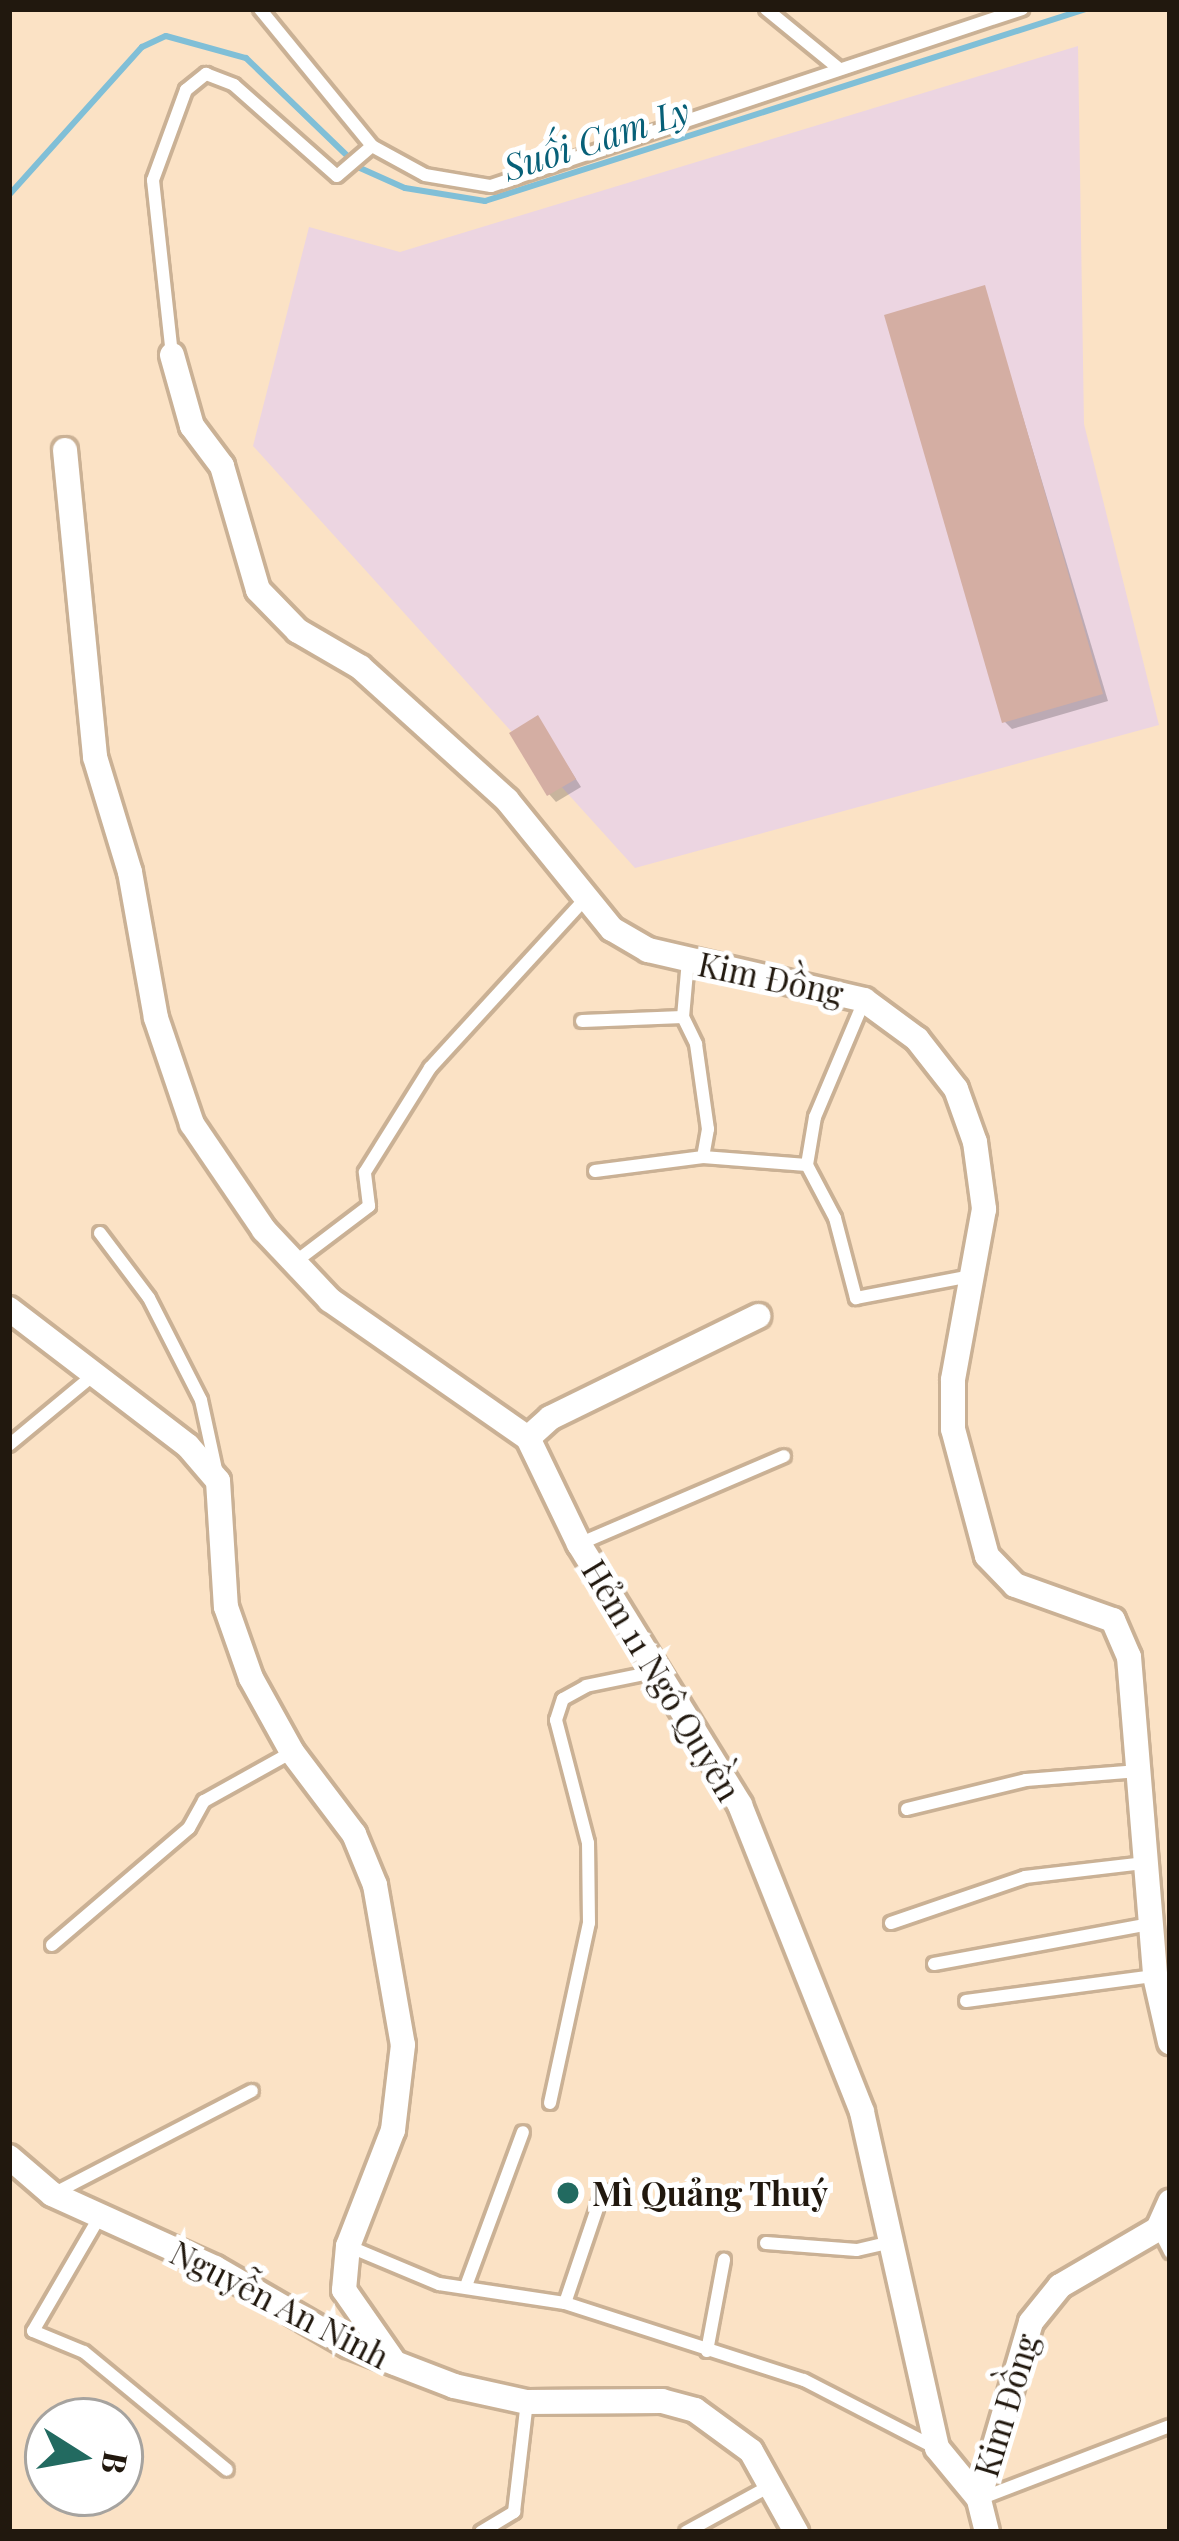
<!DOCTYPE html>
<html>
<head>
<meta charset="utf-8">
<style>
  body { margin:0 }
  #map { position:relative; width:1179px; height:2541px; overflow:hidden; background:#fbe2c5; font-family:"Playfair Display",serif }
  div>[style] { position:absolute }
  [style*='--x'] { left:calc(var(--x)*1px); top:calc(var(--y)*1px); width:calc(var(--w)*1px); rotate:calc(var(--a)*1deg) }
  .industrial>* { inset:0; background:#ecd5e1 }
  .shadow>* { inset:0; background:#0003 }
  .stream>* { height:6px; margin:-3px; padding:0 3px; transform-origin:3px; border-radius:3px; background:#80bfd7 }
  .building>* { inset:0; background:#d4aea3 }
  .roads { filter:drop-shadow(3px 0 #cab195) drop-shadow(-3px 0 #cab195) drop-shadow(0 3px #cab195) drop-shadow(0 -3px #cab195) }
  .lane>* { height:12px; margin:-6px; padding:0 6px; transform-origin:6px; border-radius:6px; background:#fff }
  .street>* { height:24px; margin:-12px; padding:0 12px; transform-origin:12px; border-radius:12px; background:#fff }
  .dots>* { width:33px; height:33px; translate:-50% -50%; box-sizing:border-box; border:6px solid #fff; border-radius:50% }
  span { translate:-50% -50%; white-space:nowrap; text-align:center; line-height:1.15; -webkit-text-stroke:10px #fff; paint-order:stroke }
  .street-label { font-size:33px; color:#21180e }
  .poi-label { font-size:33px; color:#21180e; font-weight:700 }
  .left { translate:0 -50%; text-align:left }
  .water-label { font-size:36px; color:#076078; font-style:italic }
  .frame { position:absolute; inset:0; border:12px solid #21180e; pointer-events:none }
  .north { position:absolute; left:24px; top:2397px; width:120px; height:120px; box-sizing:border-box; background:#fff; border:3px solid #a6a39f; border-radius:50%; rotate:101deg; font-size:33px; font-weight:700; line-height:48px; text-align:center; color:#21180e }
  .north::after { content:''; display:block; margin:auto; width:42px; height:54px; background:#226a60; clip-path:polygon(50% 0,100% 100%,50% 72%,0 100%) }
</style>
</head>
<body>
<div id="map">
  <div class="industrial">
    <i style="clip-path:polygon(1078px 46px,1084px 424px,1159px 725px,635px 868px,253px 446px,309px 227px,400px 252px)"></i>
  </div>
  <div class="shadow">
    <i style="clip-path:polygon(984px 288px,1108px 701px,1012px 729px,1005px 722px)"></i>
    <i style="clip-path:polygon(538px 719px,581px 787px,556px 802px,549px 794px)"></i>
  </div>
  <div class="stream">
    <i style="--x:9;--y:195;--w:199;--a:-48.1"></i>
    <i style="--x:142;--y:47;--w:26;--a:-25"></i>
    <i style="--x:166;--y:36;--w:83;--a:15.4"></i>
    <i style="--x:246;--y:58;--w:158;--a:44"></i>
    <i style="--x:360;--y:168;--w:49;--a:24"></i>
    <i style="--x:405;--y:188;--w:81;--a:9.2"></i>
    <i style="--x:485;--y:201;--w:631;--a:-17.72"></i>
  </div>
  <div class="building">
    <i style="clip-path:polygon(985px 285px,1103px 694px,1002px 723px,884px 315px)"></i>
    <i style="clip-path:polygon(538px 715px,576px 779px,547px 796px,509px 733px)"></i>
  </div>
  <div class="roads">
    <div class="lane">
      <i style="--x:260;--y:9;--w:177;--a:50.7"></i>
      <i style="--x:372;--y:146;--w:60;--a:28.7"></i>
      <i style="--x:425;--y:175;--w:67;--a:9.5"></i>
      <i style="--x:491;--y:186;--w:560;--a:-18.43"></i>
      <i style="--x:766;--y:9;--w:93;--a:39.3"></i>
      <i style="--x:172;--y:355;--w:176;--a:-96.2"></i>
      <i style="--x:153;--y:180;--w:96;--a:-69.9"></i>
      <i style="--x:186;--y:90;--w:26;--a:-39"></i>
      <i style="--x:206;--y:74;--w:30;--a:21"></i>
      <i style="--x:234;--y:85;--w:137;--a:41.5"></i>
      <i style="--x:337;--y:176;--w:46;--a:-40.6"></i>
      <i style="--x:688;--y:960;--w:57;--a:95"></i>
      <i style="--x:683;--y:1017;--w:30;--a:64"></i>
      <i style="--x:696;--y:1044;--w:86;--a:82"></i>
      <i style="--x:708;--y:1129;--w:28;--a:100"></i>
      <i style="--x:864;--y:1001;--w:126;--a:112.9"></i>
      <i style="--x:815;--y:1117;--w:49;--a:99.5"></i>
      <i style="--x:807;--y:1165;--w:60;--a:62.2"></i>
      <i style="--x:835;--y:1218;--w:83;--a:75.3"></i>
      <i style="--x:856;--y:1298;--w:117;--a:-10.8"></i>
      <i style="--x:582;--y:1021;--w:101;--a:-2.3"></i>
      <i style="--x:595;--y:1171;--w:109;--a:-7.4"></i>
      <i style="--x:703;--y:1157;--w:104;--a:4.4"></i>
      <i style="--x:100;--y:1233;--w:81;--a:53"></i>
      <i style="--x:149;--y:1298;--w:114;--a:63"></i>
      <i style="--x:201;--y:1400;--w:76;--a:77.8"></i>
      <i style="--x:295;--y:1262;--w:93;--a:-37.1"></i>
      <i style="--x:369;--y:1206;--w:34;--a:-97"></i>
      <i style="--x:365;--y:1172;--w:123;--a:-58"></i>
      <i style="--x:430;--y:1068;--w:226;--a:-47.5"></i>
      <i style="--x:9;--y:1445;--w:108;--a:-39.7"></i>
      <i style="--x:579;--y:1544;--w:223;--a:-23.2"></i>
      <i style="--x:907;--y:1809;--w:122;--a:-13.7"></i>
      <i style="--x:1026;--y:1780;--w:113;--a:-4.6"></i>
      <i style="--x:891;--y:1923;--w:142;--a:-18.9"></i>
      <i style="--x:1025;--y:1877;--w:121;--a:-6.7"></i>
      <i style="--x:52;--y:1945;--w:180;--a:-40.5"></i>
      <i style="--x:189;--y:1828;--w:31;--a:-61"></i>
      <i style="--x:204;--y:1801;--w:101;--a:-29.1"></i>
      <i style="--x:934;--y:1964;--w:220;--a:-10.5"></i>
      <i style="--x:966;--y:2001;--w:190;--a:-7.6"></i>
      <i style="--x:550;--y:2103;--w:184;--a:-77.8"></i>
      <i style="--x:589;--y:1923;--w:80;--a:-90.7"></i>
      <i style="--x:588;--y:1843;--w:127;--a:-104.6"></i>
      <i style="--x:556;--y:1720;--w:22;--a:-72"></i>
      <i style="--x:563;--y:1699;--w:26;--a:-29"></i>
      <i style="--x:586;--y:1686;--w:69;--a:-11.6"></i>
      <i style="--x:53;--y:2194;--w:224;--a:-27.4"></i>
      <i style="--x:100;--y:2216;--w:133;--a:120.2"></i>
      <i style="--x:33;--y:2331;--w:55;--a:22.4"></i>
      <i style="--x:84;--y:2352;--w:185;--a:39.5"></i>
      <i style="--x:1159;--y:2230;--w:25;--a:63"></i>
      <i style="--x:766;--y:2243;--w:91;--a:4.4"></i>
      <i style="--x:857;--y:2250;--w:36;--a:-13"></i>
      <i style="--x:348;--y:2246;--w:99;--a:22.7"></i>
      <i style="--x:439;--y:2284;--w:127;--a:8.6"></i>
      <i style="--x:565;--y:2303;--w:251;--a:17.9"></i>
      <i style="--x:804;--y:2380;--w:148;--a:27.3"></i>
      <i style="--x:466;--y:2286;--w:164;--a:-69.7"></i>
      <i style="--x:565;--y:2303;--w:118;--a:-71.3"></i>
      <i style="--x:707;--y:2351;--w:93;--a:-79.4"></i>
      <i style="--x:982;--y:2498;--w:201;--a:-21"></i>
      <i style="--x:481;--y:2532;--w:39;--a:-31"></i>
      <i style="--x:514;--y:2512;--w:111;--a:-83.3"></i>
      <i style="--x:686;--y:2532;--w:98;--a:-28.7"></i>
    </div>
    <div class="street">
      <i style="--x:172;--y:355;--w:74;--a:74.3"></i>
      <i style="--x:192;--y:426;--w:50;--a:53.1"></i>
      <i style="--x:222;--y:466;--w:129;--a:73.8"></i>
      <i style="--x:258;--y:590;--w:57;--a:45.7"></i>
      <i style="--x:298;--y:631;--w:72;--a:30.1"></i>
      <i style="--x:360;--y:667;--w:198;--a:42.1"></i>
      <i style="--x:507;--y:800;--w:166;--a:50.9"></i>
      <i style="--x:612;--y:929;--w:42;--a:30.3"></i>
      <i style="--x:648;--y:950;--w:222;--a:13"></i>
      <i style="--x:864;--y:1000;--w:66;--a:36.3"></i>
      <i style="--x:917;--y:1039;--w:63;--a:52"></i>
      <i style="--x:956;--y:1089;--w:56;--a:70.3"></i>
      <i style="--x:975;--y:1142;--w:68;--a:82.3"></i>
      <i style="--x:984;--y:1209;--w:174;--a:100.3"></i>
      <i style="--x:953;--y:1380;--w:49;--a:90"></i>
      <i style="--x:953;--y:1429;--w:131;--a:75"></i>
      <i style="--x:987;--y:1556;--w:40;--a:46"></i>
      <i style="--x:1015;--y:1585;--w:104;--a:19.7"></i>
      <i style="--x:1113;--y:1620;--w:40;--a:66.6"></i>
      <i style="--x:1129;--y:1657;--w:320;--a:85.3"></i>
      <i style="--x:1155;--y:1976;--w:68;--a:77.2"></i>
      <i style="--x:65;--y:450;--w:308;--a:84.4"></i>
      <i style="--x:95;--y:757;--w:120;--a:73.1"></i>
      <i style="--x:130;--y:872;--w:148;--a:79.9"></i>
      <i style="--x:156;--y:1018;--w:112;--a:71.2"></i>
      <i style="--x:192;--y:1124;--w:128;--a:55.8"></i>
      <i style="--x:264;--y:1230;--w:96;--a:46.7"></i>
      <i style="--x:330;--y:1300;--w:241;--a:34.9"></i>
      <i style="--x:528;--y:1438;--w:118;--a:64.3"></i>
      <i style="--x:579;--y:1544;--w:307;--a:58.3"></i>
      <i style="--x:740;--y:1805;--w:330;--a:68.3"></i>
      <i style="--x:862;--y:2112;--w:344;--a:77.4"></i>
      <i style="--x:937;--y:2448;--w:66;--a:50.5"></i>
      <i style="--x:9;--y:1309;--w:225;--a:37.4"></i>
      <i style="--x:188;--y:1446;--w:46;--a:49.4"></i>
      <i style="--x:218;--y:1481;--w:126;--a:86.4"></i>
      <i style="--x:226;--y:1607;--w:75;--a:70.6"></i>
      <i style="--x:251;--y:1678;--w:85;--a:61"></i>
      <i style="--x:292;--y:1752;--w:103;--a:52.9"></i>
      <i style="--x:354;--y:1834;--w:55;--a:67.6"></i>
      <i style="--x:375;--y:1885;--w:162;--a:80.1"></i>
      <i style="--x:403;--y:2045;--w:86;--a:96.7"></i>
      <i style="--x:393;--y:2130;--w:124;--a:111.2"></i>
      <i style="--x:348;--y:2246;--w:44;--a:95.2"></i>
      <i style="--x:344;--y:2290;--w:89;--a:55.1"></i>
      <i style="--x:528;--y:1438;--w:30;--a:-42"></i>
      <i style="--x:550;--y:1418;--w:232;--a:-26.1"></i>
      <i style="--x:9;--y:2157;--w:57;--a:40.7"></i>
      <i style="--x:52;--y:2194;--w:179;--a:24.4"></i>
      <i style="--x:215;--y:2268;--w:154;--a:30.1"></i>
      <i style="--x:348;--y:2345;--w:114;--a:21.1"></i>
      <i style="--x:454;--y:2386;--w:75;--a:12.4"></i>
      <i style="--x:527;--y:2402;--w:135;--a:-0.4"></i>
      <i style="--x:662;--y:2401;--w:34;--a:15"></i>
      <i style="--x:695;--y:2410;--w:69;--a:36.2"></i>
      <i style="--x:751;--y:2451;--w:93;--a:60.9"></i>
      <i style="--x:987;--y:2532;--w:34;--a:-104"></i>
      <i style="--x:979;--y:2499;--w:184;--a:-73.6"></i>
      <i style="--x:1031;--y:2322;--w:46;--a:-51.1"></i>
      <i style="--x:1060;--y:2286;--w:113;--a:-30.2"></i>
      <i style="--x:1158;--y:2229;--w:30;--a:-66"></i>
    </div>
  </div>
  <div class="dots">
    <i style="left:568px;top:2193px;background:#226a60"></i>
  </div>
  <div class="street-label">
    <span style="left:771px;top:978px;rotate:12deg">Kim Đồng</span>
    <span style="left:662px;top:1680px;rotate:59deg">Hẻm 11 Ngô Quyền</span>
    <span style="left:280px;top:2304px;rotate:27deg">Nguyễn An Ninh</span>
    <span style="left:1006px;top:2405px;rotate:-73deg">Kim Đồng</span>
  </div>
  <div class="poi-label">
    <span class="left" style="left:592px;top:2193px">Mì Quảng Thuý</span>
  </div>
  <div class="water-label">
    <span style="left:596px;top:138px;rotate:-18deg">Suối Cam Ly</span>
  </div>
  <div class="frame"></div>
  <div class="north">B</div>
</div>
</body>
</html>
